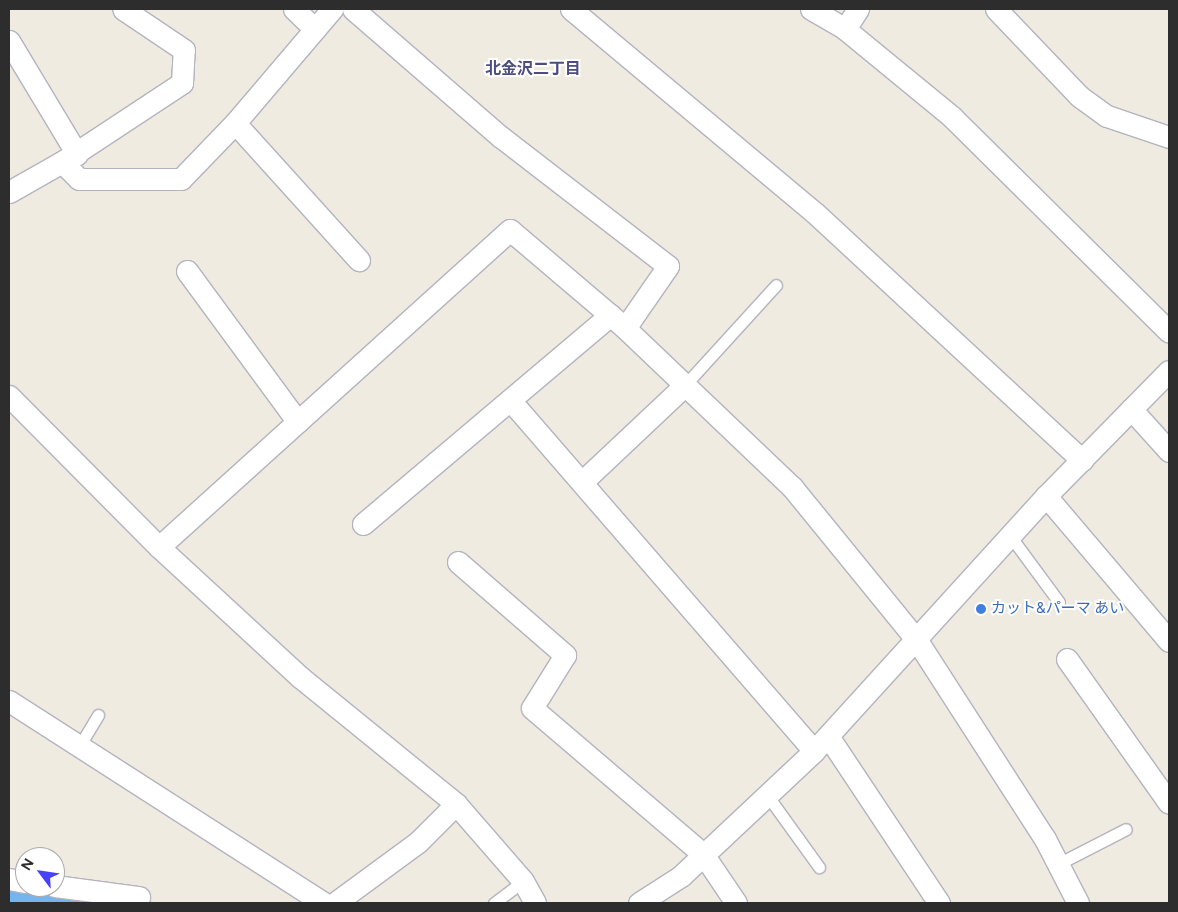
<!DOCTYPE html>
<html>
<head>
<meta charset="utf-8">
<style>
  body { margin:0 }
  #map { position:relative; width:1178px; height:912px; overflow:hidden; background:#efebe0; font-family:Figtree,"Noto Sans JP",sans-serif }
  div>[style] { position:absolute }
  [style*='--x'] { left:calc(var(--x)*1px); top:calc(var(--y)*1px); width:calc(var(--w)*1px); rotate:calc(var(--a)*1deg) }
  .river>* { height:42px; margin:-21px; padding:0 21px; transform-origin:21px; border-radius:21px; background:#74b5ef }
  .roads { filter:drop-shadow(1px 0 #b4b3c0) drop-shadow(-1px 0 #b4b3c0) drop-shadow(0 1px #b4b3c0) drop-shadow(0 -1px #b4b3c0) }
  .service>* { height:11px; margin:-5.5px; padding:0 5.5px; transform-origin:5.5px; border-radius:5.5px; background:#fff }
  .minor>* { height:21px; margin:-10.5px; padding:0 10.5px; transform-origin:10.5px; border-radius:10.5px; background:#fff }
  .dots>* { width:14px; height:14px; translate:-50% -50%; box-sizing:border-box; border:2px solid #fff; border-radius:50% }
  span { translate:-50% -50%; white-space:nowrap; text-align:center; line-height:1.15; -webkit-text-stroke:4px #fff; paint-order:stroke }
  .shop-label { font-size:15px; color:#366cbe }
  .left { translate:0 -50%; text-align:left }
  .neighbourhood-label { font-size:16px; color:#4e4d7f; font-weight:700 }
  .frame { position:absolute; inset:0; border:10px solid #2d2d2d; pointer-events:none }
  .north { position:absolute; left:15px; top:847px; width:50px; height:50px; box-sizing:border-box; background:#fff; border:1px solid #ababab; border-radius:50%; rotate:301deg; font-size:14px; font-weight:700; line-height:20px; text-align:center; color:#2d2d2d }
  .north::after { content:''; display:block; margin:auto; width:18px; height:22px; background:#4642fa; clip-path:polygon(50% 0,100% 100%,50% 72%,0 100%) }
</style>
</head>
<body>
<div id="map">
  <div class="river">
    <i style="--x:9;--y:895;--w:90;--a:5.1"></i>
  </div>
  <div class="roads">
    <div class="service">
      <i style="--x:685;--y:385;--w:135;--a:-47.7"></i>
      <i style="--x:1011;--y:537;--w:81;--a:53.6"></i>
      <i style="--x:80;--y:745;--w:35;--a:-59"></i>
      <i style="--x:767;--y:795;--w:89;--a:54.2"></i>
      <i style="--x:1058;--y:864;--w:76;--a:-27.2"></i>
      <i style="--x:494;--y:903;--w:36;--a:-37"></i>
    </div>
    <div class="minor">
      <i style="--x:294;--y:9;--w:29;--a:44"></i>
      <i style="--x:353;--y:9;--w:196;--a:40.9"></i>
      <i style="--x:501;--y:137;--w:211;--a:37.7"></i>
      <i style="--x:668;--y:266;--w:75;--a:124.7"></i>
      <i style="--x:571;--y:9;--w:318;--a:39.9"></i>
      <i style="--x:815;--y:213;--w:364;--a:42.8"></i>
      <i style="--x:811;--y:9;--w:39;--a:30"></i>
      <i style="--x:845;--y:29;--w:139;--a:39.4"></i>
      <i style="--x:952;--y:117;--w:305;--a:44.7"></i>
      <i style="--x:996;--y:9;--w:120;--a:46.3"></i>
      <i style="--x:1079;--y:96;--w:34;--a:36"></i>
      <i style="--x:1107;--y:116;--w:65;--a:18.7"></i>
      <i style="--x:845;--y:29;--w:24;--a:-57"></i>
      <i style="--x:9;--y:41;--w:132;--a:59"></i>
      <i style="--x:235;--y:123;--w:185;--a:47.9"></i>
      <i style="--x:62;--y:162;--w:144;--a:-33.4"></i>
      <i style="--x:182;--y:83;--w:33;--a:-87"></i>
      <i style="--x:184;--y:50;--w:73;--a:-146.1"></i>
      <i style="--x:9;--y:192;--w:61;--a:-29.5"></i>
      <i style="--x:62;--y:162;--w:24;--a:45"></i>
      <i style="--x:79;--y:179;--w:102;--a:0"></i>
      <i style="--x:181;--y:179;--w:78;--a:-46"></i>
      <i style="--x:235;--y:123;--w:150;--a:-49.6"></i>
      <i style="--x:187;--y:271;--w:187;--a:53.7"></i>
      <i style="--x:9;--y:396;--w:213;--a:45.2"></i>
      <i style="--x:159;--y:547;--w:192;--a:42.7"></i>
      <i style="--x:300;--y:677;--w:201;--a:39.1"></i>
      <i style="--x:456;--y:804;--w:102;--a:49"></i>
      <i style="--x:523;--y:881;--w:25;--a:61"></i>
      <i style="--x:510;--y:400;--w:464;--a:49.1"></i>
      <i style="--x:1131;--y:409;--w:57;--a:47.9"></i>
      <i style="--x:582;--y:482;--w:141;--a:-43.3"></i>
      <i style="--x:1046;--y:496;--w:190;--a:49.7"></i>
      <i style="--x:363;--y:524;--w:324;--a:-40.2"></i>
      <i style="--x:159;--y:547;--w:473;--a:-42.1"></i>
      <i style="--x:510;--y:230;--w:151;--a:40.4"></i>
      <i style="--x:625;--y:328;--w:231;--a:43.6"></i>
      <i style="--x:792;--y:487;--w:196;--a:50.8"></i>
      <i style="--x:916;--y:639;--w:238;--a:57.2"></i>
      <i style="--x:1045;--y:839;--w:72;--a:62.7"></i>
      <i style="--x:458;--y:562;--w:142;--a:41"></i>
      <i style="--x:565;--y:655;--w:62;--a:121.9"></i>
      <i style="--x:532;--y:708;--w:225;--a:40.5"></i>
      <i style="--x:703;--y:854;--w:59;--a:56"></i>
      <i style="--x:1067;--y:659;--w:176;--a:54.7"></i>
      <i style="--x:9;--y:701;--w:374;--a:32.7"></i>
      <i style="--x:828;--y:736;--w:201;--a:56.4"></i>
      <i style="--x:9;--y:879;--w:16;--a:11"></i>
      <i style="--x:55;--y:886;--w:85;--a:7.5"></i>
      <i style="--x:335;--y:903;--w:103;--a:-36.3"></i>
      <i style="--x:418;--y:842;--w:54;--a:-45"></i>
      <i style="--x:639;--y:903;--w:50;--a:-32.7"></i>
      <i style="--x:681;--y:876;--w:183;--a:-43.2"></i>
      <i style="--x:814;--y:751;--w:345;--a:-47.7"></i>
      <i style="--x:1046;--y:496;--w:175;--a:-45.5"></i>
    </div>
  </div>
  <div class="dots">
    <i style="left:981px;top:609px;background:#3f7fe0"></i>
  </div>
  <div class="shop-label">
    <span class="left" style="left:991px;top:609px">カット&amp;パーマ あい</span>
  </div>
  <div class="neighbourhood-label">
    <span style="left:533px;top:69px">北金沢二丁目</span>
  </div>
  <div class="frame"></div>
  <div class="north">N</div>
</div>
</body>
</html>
